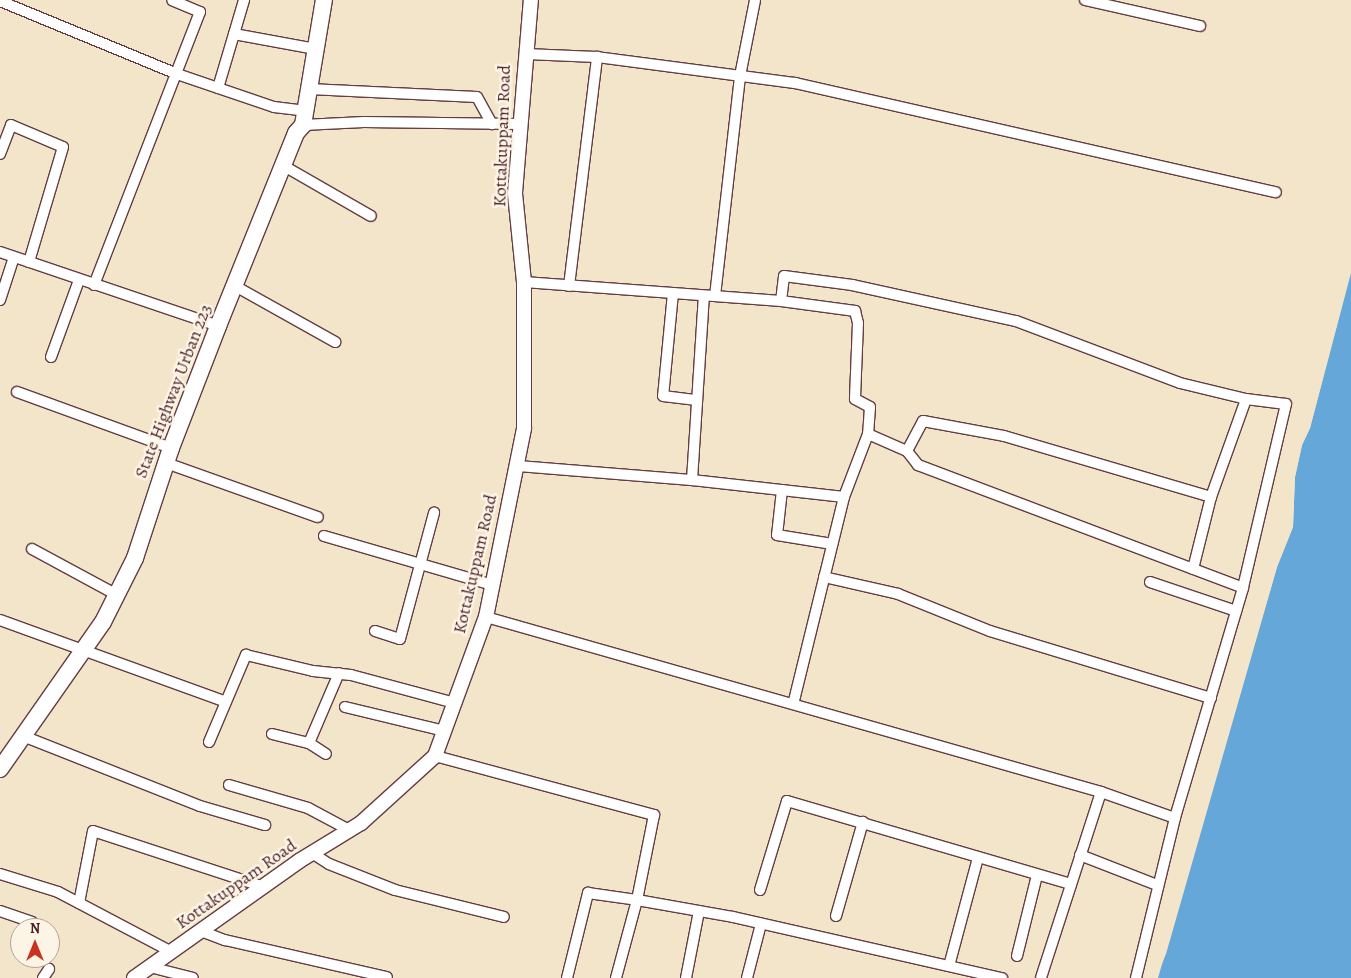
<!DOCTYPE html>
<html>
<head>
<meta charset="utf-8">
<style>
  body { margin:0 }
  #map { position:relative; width:1351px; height:978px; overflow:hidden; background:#f3e5c9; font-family:Alegreya,serif }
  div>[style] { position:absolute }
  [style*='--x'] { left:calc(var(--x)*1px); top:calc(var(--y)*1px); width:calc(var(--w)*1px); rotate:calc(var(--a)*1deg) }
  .water>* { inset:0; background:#64a7d8 }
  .pier>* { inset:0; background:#f3e5c9 }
  .roads { filter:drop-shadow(1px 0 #633d43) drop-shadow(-1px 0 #633d43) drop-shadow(0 1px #633d43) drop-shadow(0 -1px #633d43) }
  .street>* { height:10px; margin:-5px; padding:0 5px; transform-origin:5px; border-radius:5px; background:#fff }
  .secondary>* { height:14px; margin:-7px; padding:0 7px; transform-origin:7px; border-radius:7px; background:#fff }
  .primary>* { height:16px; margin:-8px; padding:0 8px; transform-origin:8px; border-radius:8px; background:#fff }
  span { translate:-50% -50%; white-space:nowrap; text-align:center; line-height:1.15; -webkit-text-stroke:5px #fcf5e5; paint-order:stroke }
  .street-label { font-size:18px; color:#4a1f2b }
  .north { position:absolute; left:10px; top:918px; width:50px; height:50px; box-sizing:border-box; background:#fcf5e5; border:1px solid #b59f9b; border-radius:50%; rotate:0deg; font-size:14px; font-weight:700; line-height:20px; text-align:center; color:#4a1f2b }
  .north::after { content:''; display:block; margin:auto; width:18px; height:22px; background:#c8321e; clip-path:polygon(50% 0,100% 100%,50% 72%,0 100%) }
</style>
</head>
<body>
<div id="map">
  <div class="water">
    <i style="clip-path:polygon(1351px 273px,1351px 978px,1158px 978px,1277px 567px,1293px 527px,1295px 477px,1302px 445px,1310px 428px)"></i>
  </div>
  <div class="pier">
    <i style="clip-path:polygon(1351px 271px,1310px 428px,1302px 445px,1295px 477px,1293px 527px,1277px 567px,1166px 954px,1156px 978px,1274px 567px,1291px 526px,1292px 477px,1299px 445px,1308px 427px)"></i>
  </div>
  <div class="roads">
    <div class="street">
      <i style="--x:1085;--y:0;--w:118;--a:12.7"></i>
      <i style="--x:0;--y:1;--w:191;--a:22.4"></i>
      <i style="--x:177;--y:74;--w:102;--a:18.8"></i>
      <i style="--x:274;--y:107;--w:32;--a:7"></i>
      <i style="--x:234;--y:34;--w:83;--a:10.4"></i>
      <i style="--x:525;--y:54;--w:72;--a:2.4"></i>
      <i style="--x:218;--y:88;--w:92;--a:-73.5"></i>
      <i style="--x:309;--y:89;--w:168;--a:2.7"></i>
      <i style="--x:477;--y:97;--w:31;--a:61"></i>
      <i style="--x:303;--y:125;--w:61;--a:-2.8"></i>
      <i style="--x:364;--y:122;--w:156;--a:0.7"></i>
      <i style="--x:0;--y:154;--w:31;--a:-69"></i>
      <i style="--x:11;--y:125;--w:56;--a:22.9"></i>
      <i style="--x:63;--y:147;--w:120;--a:106.5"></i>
      <i style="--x:284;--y:166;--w:100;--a:29.9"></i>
      <i style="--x:0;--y:252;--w:230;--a:18.7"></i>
      <i style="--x:524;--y:282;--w:258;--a:4.2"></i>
      <i style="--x:781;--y:301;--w:75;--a:7.7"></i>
      <i style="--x:855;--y:311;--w:12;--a:76"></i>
      <i style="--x:858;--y:323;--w:76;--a:92.3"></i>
      <i style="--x:855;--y:399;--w:17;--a:28"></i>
      <i style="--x:870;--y:407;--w:27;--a:94"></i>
      <i style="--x:868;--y:434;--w:67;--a:110.9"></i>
      <i style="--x:844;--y:497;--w:213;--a:103.8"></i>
      <i style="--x:94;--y:285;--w:293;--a:-68.8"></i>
      <i style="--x:200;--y:12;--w:30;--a:-157"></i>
      <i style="--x:235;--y:286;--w:115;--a:29.2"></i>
      <i style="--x:569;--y:286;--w:231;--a:-83"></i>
      <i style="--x:597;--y:57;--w:200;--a:7.5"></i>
      <i style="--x:795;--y:83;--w:493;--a:12.8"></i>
      <i style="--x:673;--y:293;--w:103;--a:95.5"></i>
      <i style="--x:663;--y:396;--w:34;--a:7"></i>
      <i style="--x:715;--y:296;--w:221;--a:-83.5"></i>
      <i style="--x:740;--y:76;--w:77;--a:-78.8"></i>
      <i style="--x:0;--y:300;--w:45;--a:-72"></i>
      <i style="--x:781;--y:301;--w:25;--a:-83"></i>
      <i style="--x:784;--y:276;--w:69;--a:7.5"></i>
      <i style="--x:852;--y:285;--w:168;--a:12.4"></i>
      <i style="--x:1016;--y:321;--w:175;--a:20.7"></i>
      <i style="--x:1180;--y:383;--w:68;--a:13.6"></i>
      <i style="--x:1246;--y:399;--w:40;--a:7.1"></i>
      <i style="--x:1286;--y:404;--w:189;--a:103.2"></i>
      <i style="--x:1243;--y:588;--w:240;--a:106.5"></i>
      <i style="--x:1175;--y:818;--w:165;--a:103.7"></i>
      <i style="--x:51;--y:357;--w:82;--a:-70"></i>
      <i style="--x:17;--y:392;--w:164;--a:20"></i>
      <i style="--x:868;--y:434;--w:43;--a:23.6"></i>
      <i style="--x:907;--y:451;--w:18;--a:52"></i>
      <i style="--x:918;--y:465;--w:347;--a:20.7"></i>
      <i style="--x:907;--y:451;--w:34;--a:-62"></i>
      <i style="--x:923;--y:421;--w:82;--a:10.5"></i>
      <i style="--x:1004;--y:436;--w:216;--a:16.4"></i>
      <i style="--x:1211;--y:497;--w:104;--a:-70.3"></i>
      <i style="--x:166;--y:463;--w:161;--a:19.6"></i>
      <i style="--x:517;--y:466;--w:176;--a:4.6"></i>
      <i style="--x:692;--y:480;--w:184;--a:-86.3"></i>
      <i style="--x:692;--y:480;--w:153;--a:6.4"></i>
      <i style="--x:782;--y:490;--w:45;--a:96.3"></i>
      <i style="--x:777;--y:535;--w:56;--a:9.3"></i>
      <i style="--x:324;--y:536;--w:176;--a:16.2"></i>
      <i style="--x:32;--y:549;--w:97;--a:28.4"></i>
      <i style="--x:1193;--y:569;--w:74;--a:-76"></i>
      <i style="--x:824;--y:577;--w:76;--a:12.9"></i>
      <i style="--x:898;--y:594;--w:99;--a:21.9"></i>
      <i style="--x:990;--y:631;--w:231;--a:16.9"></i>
      <i style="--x:1150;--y:582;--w:91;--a:18.6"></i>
      <i style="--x:486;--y:617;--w:639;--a:15.88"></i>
      <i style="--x:1101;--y:792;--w:195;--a:107.9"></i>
      <i style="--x:0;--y:620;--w:240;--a:19.9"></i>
      <i style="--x:375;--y:631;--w:26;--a:18"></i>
      <i style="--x:400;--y:639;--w:131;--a:-74.9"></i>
      <i style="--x:345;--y:707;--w:103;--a:13.5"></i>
      <i style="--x:272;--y:734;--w:38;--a:14"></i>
      <i style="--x:309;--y:743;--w:20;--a:33"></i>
      <i style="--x:23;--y:736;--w:190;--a:21.6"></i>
      <i style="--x:200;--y:806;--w:68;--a:16.3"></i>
      <i style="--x:209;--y:742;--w:95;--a:-67"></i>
      <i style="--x:246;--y:655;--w:69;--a:13.4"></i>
      <i style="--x:313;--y:671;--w:38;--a:6"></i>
      <i style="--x:351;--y:675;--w:108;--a:15.1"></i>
      <i style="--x:309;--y:743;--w:76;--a:-66.8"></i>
      <i style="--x:435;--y:756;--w:227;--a:15.1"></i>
      <i style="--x:654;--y:815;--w:87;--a:101.3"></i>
      <i style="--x:637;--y:900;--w:97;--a:10"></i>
      <i style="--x:733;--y:917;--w:276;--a:12.8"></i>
      <i style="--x:229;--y:785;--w:82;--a:16.2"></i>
      <i style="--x:308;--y:808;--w:47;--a:28.2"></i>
      <i style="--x:1101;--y:792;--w:78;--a:19.4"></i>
      <i style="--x:312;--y:853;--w:20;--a:33"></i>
      <i style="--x:329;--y:864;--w:71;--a:21.5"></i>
      <i style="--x:395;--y:890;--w:112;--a:13.9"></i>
      <i style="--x:1080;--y:855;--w:83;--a:21.3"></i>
      <i style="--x:0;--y:874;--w:61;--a:17.2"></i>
      <i style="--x:58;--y:892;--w:129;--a:27.8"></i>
      <i style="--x:760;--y:890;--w:93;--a:-73.1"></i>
      <i style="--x:787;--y:801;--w:296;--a:16.3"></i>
      <i style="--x:79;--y:903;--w:73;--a:-79"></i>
      <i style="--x:93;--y:831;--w:180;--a:18.1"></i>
      <i style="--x:0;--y:911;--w:34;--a:19"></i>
      <i style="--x:836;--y:916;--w:98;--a:-74"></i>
      <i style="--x:201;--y:931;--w:26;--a:21"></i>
      <i style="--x:225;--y:940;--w:166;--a:12.9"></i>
      <i style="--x:1017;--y:956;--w:83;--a:-76.1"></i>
      <i style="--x:949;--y:966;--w:112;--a:-75"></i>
      <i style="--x:150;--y:967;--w:44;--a:14.3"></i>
      <i style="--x:43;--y:978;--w:11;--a:-56"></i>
      <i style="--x:567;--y:978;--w:88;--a:-76.1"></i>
      <i style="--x:588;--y:893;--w:49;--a:8.1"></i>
      <i style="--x:637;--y:900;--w:81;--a:105.1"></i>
      <i style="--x:686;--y:978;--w:68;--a:-79"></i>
      <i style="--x:747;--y:978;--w:56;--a:-75.5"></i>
    </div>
    <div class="secondary">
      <i style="--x:134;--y:978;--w:202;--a:-35.3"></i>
      <i style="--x:299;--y:861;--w:73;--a:-31.5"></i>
      <i style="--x:361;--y:823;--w:100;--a:-42.2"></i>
      <i style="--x:435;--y:756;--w:148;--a:-69.9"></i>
      <i style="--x:486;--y:617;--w:193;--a:-78.6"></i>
      <i style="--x:524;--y:428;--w:146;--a:-90"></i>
      <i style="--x:524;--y:282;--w:89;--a:-95.8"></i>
      <i style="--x:515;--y:193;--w:194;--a:-85.3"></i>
    </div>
    <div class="primary">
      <i style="--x:0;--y:769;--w:179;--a:-55"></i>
      <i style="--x:103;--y:622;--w:72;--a:-63.4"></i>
      <i style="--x:135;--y:558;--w:116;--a:-71.9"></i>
      <i style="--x:171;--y:448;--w:131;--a:-68.9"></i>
      <i style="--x:218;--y:326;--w:208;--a:-68"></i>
      <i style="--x:296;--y:133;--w:11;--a:-49"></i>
      <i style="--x:303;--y:125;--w:127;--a:-80.5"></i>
    </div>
  </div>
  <div class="street-label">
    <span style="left:502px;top:136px;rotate:-88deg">Kottakuppam Road</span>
    <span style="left:173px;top:391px;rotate:-69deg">State Highway Urban 223</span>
    <span style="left:475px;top:564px;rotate:-77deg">Kottakuppam Road</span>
    <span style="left:236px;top:884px;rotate:-35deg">Kottakuppam Road</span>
  </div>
  <div class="north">N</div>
</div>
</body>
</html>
